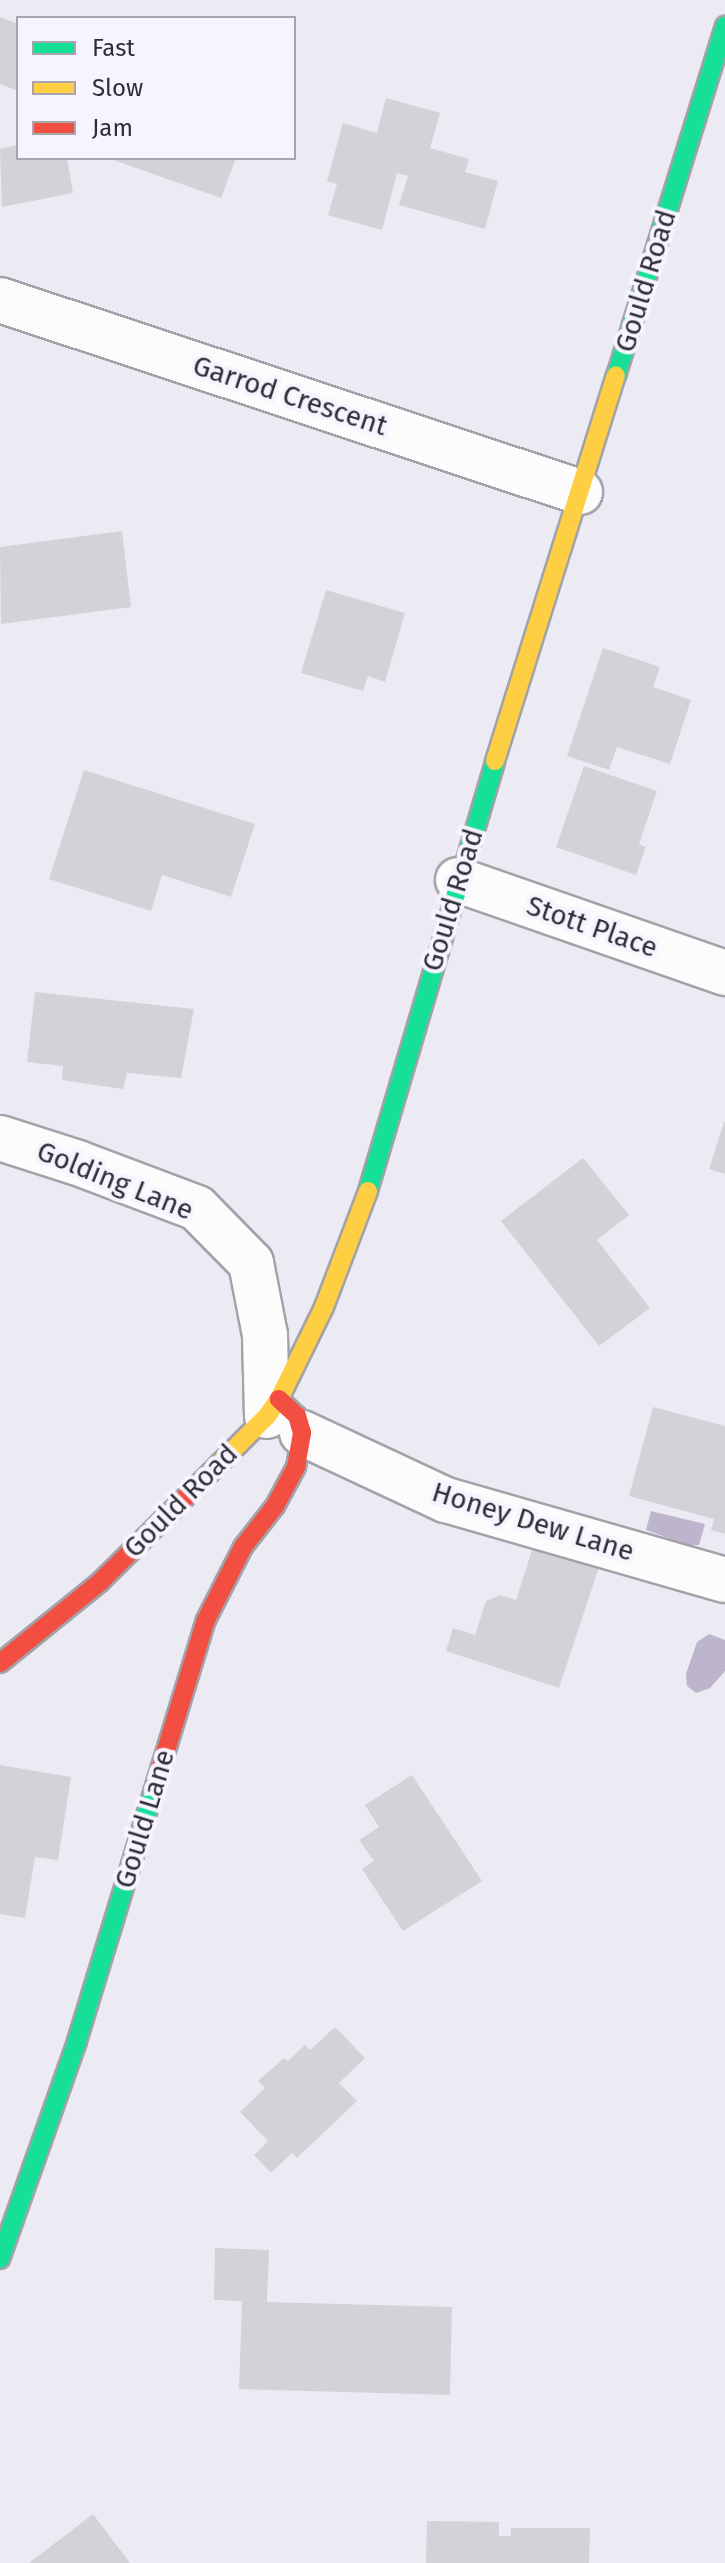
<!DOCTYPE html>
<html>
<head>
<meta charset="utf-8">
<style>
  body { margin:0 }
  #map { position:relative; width:725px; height:2563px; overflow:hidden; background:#eceaf3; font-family:"Fira Sans",sans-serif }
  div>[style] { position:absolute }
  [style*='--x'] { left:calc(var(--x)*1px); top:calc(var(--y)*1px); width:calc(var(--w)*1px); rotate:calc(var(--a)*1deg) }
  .water>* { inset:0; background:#bcb5cc }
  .building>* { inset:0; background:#d4d2d9 }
  .roads { filter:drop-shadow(2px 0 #a3a2a8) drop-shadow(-2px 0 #a3a2a8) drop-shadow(0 2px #a3a2a8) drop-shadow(0 -2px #a3a2a8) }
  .street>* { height:44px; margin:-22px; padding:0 22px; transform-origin:22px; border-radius:22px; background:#fcfcfd }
  .fast>* { height:18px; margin:-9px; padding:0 9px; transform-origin:9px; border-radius:9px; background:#16e098 }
  .slow>* { height:18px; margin:-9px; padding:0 9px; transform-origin:9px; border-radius:9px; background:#ffcf43 }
  .jam>* { height:18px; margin:-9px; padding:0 9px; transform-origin:9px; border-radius:9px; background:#f24e42 }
  span { translate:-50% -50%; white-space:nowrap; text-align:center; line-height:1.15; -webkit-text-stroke:8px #f7f4ff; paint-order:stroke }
  .street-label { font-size:28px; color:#302e35 }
  .legend { position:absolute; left:16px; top:16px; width:280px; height:144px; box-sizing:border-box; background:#f7f4ff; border:2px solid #a7a5ae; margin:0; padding:10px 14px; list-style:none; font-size:24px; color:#302e35 }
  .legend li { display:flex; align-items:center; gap:16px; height:40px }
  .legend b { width:40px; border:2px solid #a7a5ae }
</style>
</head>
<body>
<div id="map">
  <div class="water">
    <i style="clip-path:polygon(651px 1511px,705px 1524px,699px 1545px,687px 1545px,646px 1530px)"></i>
    <i style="clip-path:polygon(709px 1634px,725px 1640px,725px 1671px,710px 1688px,696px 1693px,687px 1686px,686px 1674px,697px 1642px)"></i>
  </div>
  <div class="building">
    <i style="clip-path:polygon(0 17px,18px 24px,18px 91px,0 84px)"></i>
    <i style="clip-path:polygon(386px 98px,440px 113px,430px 148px,469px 159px,465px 172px,498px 181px,485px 229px,399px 205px,408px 176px,397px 173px,382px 230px,328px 215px,337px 184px,327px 181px,343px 123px,377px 133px)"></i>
    <i style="clip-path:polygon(18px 145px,18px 158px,67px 158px,73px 193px,2px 207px,0 149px)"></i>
    <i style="clip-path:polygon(108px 158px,236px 158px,221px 198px)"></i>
    <i style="clip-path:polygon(122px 531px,131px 607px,1px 624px,0 547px)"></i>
    <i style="clip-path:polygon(326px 590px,405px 613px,385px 682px,368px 676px,363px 691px,301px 673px)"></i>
    <i style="clip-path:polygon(603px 648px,660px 667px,653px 687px,691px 700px,670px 764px,617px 747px,609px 770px,567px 756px)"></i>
    <i style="clip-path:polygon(584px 766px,657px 791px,639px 844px,646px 847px,636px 875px,556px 847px)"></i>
    <i style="clip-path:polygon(84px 770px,255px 824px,231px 897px,162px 875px,151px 911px,49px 879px)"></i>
    <i style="clip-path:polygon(35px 992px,194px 1009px,181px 1078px,127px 1073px,123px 1089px,62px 1080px,63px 1066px,27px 1062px)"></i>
    <i style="clip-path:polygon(724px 1122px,725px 1122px,725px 1174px,709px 1169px)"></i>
    <i style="clip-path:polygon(583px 1158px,629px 1215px,597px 1240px,650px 1308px,599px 1346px,501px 1221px)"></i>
    <i style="clip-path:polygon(653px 1407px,725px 1426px,725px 1534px,711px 1530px,714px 1519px,629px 1496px)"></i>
    <i style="clip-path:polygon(535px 1541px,601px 1561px,559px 1688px,446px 1651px,453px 1628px,475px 1635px,486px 1601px,500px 1595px,516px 1600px)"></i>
    <i style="clip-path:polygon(0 1765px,71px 1777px,58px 1860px,35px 1857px,25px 1918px,0 1914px)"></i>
    <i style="clip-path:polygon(412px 1775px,482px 1881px,403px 1931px,362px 1869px,374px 1861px,359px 1840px,379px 1827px,365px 1805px)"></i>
    <i style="clip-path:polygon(335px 2027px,365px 2058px,339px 2083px,357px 2101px,297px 2158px,292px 2153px,271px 2173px,254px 2155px,268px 2141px,240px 2112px,265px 2088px,258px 2081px,284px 2058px,288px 2061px,305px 2045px,310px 2050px)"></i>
    <i style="clip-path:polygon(215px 2248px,269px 2250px,267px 2302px,452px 2307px,450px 2395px,239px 2389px,242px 2301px,214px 2300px)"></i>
    <i style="clip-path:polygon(93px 2514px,130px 2563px,29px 2563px)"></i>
    <i style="clip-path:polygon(427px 2521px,499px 2522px,499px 2536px,511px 2536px,511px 2528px,590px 2528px,589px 2563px,426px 2563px)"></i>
  </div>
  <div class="roads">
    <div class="street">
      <i style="--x:0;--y:300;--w:611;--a:18.32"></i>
      <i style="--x:458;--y:880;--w:283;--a:19.2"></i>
      <i style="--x:0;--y:1138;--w:82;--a:17.8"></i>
      <i style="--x:78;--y:1163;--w:127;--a:20.7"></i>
      <i style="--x:197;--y:1208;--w:77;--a:45.5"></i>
      <i style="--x:251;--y:1263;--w:73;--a:79"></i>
      <i style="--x:265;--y:1335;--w:81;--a:88.6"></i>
      <i style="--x:302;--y:1433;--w:159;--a:25"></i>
      <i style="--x:446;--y:1500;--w:290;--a:16"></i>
    </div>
    <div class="fast">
      <i style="--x:616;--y:376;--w:367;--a:-72.7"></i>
      <i style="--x:368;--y:1191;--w:448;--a:-73.5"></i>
      <i style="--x:0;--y:2259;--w:231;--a:-70.5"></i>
      <i style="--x:77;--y:2041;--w:283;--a:-73"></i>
    </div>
    <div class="slow">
      <i style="--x:495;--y:761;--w:404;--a:-72.6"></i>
      <i style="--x:199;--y:1484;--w:96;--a:-45"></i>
      <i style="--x:267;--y:1416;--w:21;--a:-55"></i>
      <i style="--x:279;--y:1399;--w:102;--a:-63.9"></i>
      <i style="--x:324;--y:1307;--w:124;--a:-69.2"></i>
    </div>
    <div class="jam">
      <i style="--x:0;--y:1663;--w:129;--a:-39"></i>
      <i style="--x:100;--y:1582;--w:139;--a:-44.7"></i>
      <i style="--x:160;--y:1770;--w:157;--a:-73"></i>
      <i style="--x:206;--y:1620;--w:82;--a:-63.1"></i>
      <i style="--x:243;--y:1547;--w:52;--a:-52"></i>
      <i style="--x:275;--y:1506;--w:44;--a:-61.7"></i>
      <i style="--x:296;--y:1467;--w:35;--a:-80"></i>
      <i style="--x:302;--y:1433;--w:18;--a:-106"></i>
      <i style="--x:297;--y:1416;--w:25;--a:-137"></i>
    </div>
  </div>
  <div class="street-label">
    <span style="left:646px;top:281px;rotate:-73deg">Gould Road</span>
    <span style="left:290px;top:396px;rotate:18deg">Garrod Crescent</span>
    <span style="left:453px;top:900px;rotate:-73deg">Gould Road</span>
    <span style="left:592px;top:927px;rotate:19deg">Stott Place</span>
    <span style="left:115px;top:1181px;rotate:22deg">Golding Lane</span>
    <span style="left:181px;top:1501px;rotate:-45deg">Gould Road</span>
    <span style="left:533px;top:1522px;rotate:17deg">Honey Dew Lane</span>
    <span style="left:145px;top:1819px;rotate:-73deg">Gould Lane</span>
  </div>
  <ul class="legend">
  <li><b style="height:10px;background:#16e098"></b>Fast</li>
  <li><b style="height:10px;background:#ffcf43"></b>Slow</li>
  <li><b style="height:10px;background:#f24e42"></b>Jam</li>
  </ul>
</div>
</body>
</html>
